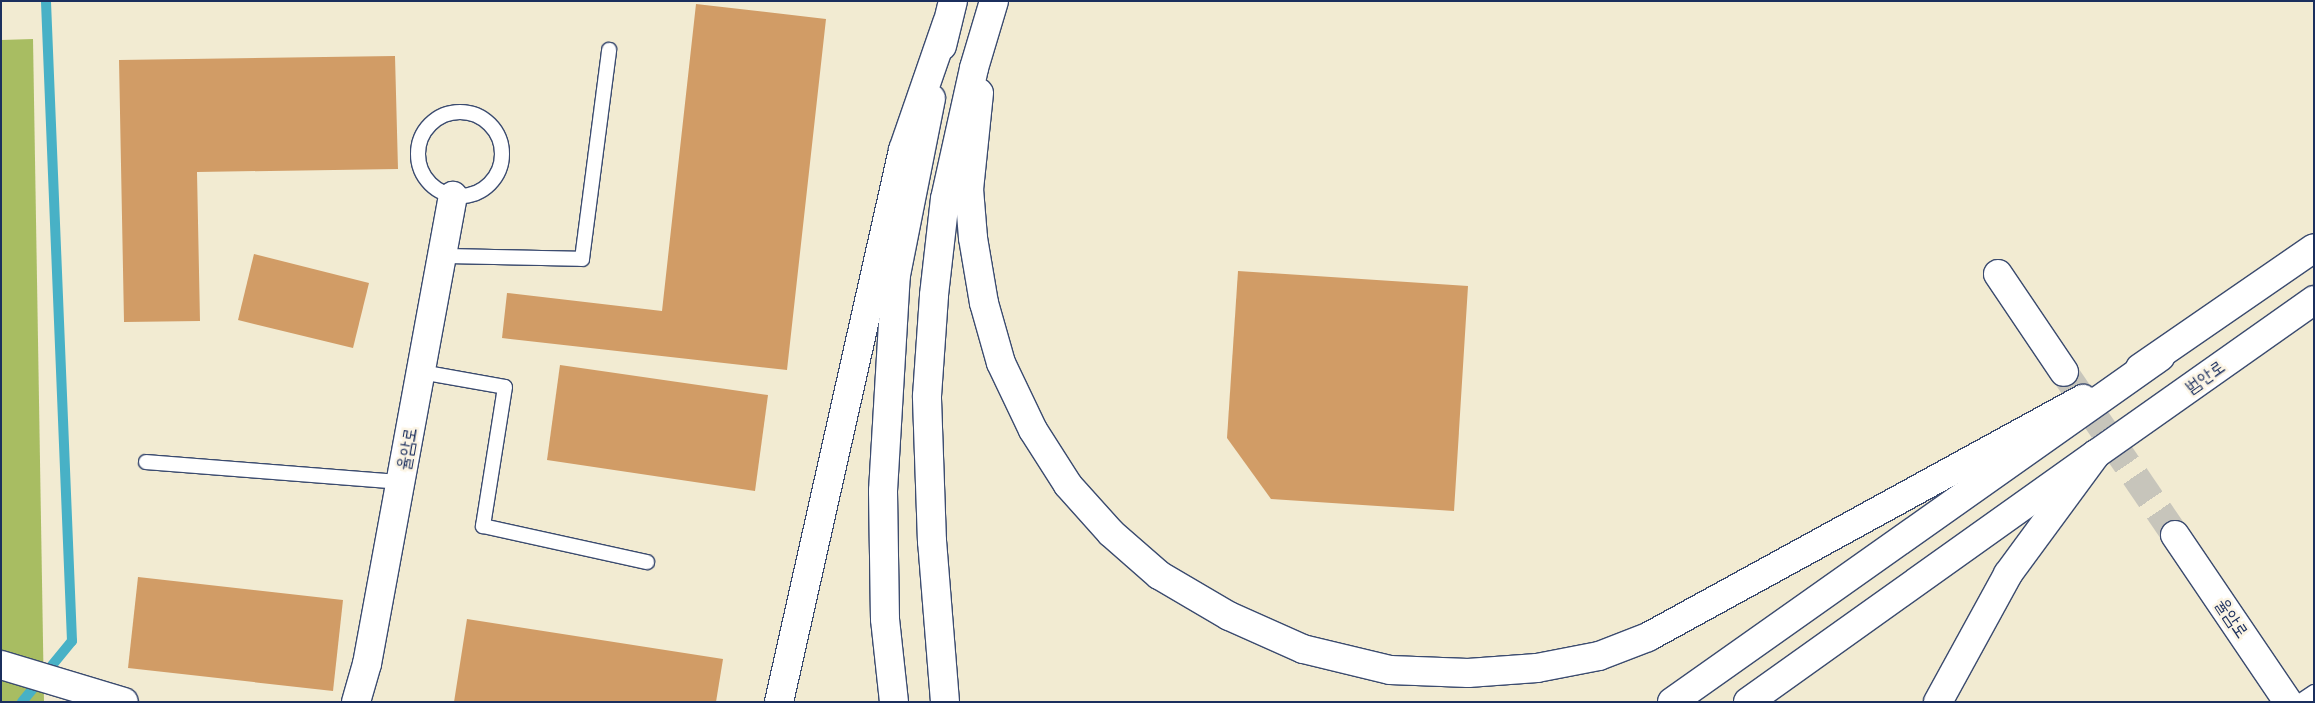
<!DOCTYPE html>
<html>
<head>
<meta charset="utf-8">
<style>
  body { margin:0 }
  #map { position:relative; width:2315px; height:703px; overflow:hidden; background:#f2ebd2; font-family:Caveat,"Poor Story",sans-serif }
  div>[style] { position:absolute }
  [style*='--x'] { left:calc(var(--x)*1px); top:calc(var(--y)*1px); width:calc(var(--w)*1px); rotate:calc(var(--a)*1deg) }
  .green>* { inset:0; background:#a8bd62 }
  .stream>* { height:10px; margin:-5px; padding:0 5px; transform-origin:5px; border-radius:5px; background:#48b1c6 }
  .building>* { inset:0; background:#d19c66 }
  .minor-tunnel>* { height:28px; margin-top:-14px; transform-origin:0; background:repeating-linear-gradient(90deg,#c7c5bb 0 28px,transparent 0 42px) }
  .roads { filter:drop-shadow(1px 0 #3b4b6f) drop-shadow(-1px 0 #3b4b6f) drop-shadow(0 1px #3b4b6f) drop-shadow(0 -1px #3b4b6f) }
  .service>* { height:14px; margin:-7px; padding:0 7px; transform-origin:7px; border-radius:7px; background:#fff }
  .service>.ring { margin:-7px; padding:0; box-sizing:content-box; background:none; border:14px solid #fff; border-radius:50% }
  .minor>* { height:28px; margin:-14px; padding:0 14px; transform-origin:14px; border-radius:14px; background:#fff }
  .trunk>* { height:28px; margin:-14px; padding:0 14px; transform-origin:14px; border-radius:14px; background:#fff }
  .motorway>* { height:28px; margin:-14px; padding:0 14px; transform-origin:14px; border-radius:14px; background:#fff }
  span { translate:-50% -50%; white-space:nowrap; text-align:center; line-height:1.15; -webkit-text-stroke:5px #fcf5e5; paint-order:stroke }
  .street-label { font-size:18px; color:#1b2f5e }
  .frame { position:absolute; inset:0; border:2px solid #1b2f5e; pointer-events:none }
</style>
</head>
<body>
<div id="map">
  <div class="green">
    <i style="clip-path:polygon(33px 39px,44px 702px,1px 702px,1px 40px)"></i>
  </div>
  <div class="stream">
    <i style="--x:22;--y:702;--w:79;--a:-50.7"></i>
    <i style="--x:72;--y:641;--w:641;--a:-92.33"></i>
  </div>
  <div class="building">
    <i style="clip-path:polygon(696px 4px,826px 19px,787px 370px,502px 338px,507px 293px,662px 311px)"></i>
    <i style="clip-path:polygon(395px 56px,398px 169px,197px 172px,200px 321px,124px 322px,119px 60px)"></i>
    <i style="clip-path:polygon(254px 254px,369px 283px,353px 348px,238px 320px)"></i>
    <i style="clip-path:polygon(1238px 271px,1468px 286px,1454px 511px,1271px 499px,1227px 438px)"></i>
    <i style="clip-path:polygon(560px 365px,768px 395px,755px 491px,547px 460px)"></i>
    <i style="clip-path:polygon(138px 577px,343px 600px,333px 691px,128px 668px)"></i>
    <i style="clip-path:polygon(467px 619px,723px 659px,716px 702px,454px 702px)"></i>
  </div>
  <div class="minor-tunnel">
    <i style="--x:2064;--y:372;--w:197;--a:55.7"></i>
  </div>
  <div class="roads">
    <div class="service">
      <i class="ring" style="left:418px;top:112px;width:70px;height:70px"></i>
      <i style="--x:442;--y:256;--w:140;--a:1.2"></i>
      <i style="--x:582;--y:259;--w:211;--a:-82.6"></i>
      <i style="--x:421;--y:372;--w:85;--a:10.1"></i>
      <i style="--x:505;--y:387;--w:141;--a:99"></i>
      <i style="--x:483;--y:526;--w:168;--a:12.4"></i>
      <i style="--x:146;--y:462;--w:256;--a:4.5"></i>
      <i style="--x:2299;--y:702;--w:18;--a:-34"></i>
    </div>
    <div class="minor">
      <i style="--x:1998;--y:274;--w:118;--a:56"></i>
      <i style="--x:2175;--y:535;--w:202;--a:55.9"></i>
      <i style="--x:1;--y:665;--w:128;--a:16.7"></i>
      <i style="--x:356;--y:702;--w:40;--a:-74"></i>
      <i style="--x:367;--y:664;--w:476;--a:-79.6"></i>
    </div>
    <div class="trunk">
      <i style="--x:942;--y:46;--w:46;--a:-76.3"></i>
      <i style="--x:979;--y:93;--w:97;--a:95.9"></i>
      <i style="--x:969;--y:189;--w:49;--a:85.3"></i>
      <i style="--x:973;--y:238;--w:66;--a:80.4"></i>
      <i style="--x:984;--y:303;--w:62;--a:74.2"></i>
      <i style="--x:1001;--y:363;--w:74;--a:64.5"></i>
      <i style="--x:1033;--y:430;--w:65;--a:57.5"></i>
      <i style="--x:1068;--y:485;--w:64;--a:48.1"></i>
      <i style="--x:1111;--y:533;--w:64;--a:41.2"></i>
      <i style="--x:1159;--y:575;--w:81;--a:30.4"></i>
      <i style="--x:1229;--y:616;--w:81;--a:24"></i>
      <i style="--x:1303;--y:649;--w:89;--a:13.6"></i>
      <i style="--x:1390;--y:670;--w:78;--a:2.2"></i>
      <i style="--x:1468;--y:673;--w:69;--a:-4.1"></i>
      <i style="--x:1537;--y:668;--w:63;--a:-11"></i>
      <i style="--x:1599;--y:656;--w:53;--a:-21.2"></i>
      <i style="--x:1648;--y:637;--w:496;--a:-28.7"></i>
      <i style="--x:2140;--y:368;--w:211;--a:-34.6"></i>
      <i style="--x:894;--y:702;--w:83;--a:-96.2"></i>
      <i style="--x:885;--y:619;--w:128;--a:-90.9"></i>
      <i style="--x:883;--y:491;--w:216;--a:-86.6"></i>
      <i style="--x:896;--y:275;--w:180;--a:-78.8"></i>
      <i style="--x:1938;--y:702;--w:146;--a:-61.3"></i>
      <i style="--x:2008;--y:574;--w:149;--a:-53.7"></i>
      <i style="--x:2096;--y:454;--w:267;--a:-35.2"></i>
    </div>
    <div class="motorway">
      <i style="--x:779;--y:702;--w:566;--a:-77.34"></i>
      <i style="--x:903;--y:150;--w:134;--a:-70.9"></i>
      <i style="--x:945;--y:702;--w:161;--a:-94.6"></i>
      <i style="--x:932;--y:542;--w:146;--a:-92"></i>
      <i style="--x:927;--y:396;--w:101;--a:-86"></i>
      <i style="--x:934;--y:295;--w:97;--a:-83.5"></i>
      <i style="--x:945;--y:199;--w:134;--a:-77.5"></i>
      <i style="--x:974;--y:68;--w:70;--a:-73.4"></i>
      <i style="--x:1672;--y:702;--w:598;--a:-35.26"></i>
      <i style="--x:1748;--y:702;--w:427;--a:-35.5"></i>
    </div>
  </div>
  <div class="street-label">
    <span style="left:2205px;top:377px;rotate:-35deg">범안로</span>
    <span style="left:407px;top:449px;rotate:-80deg">율암로</span>
    <span style="left:2232px;top:618px;rotate:56deg">율암로</span>
  </div>
  <div class="frame"></div>
</div>
</body>
</html>
